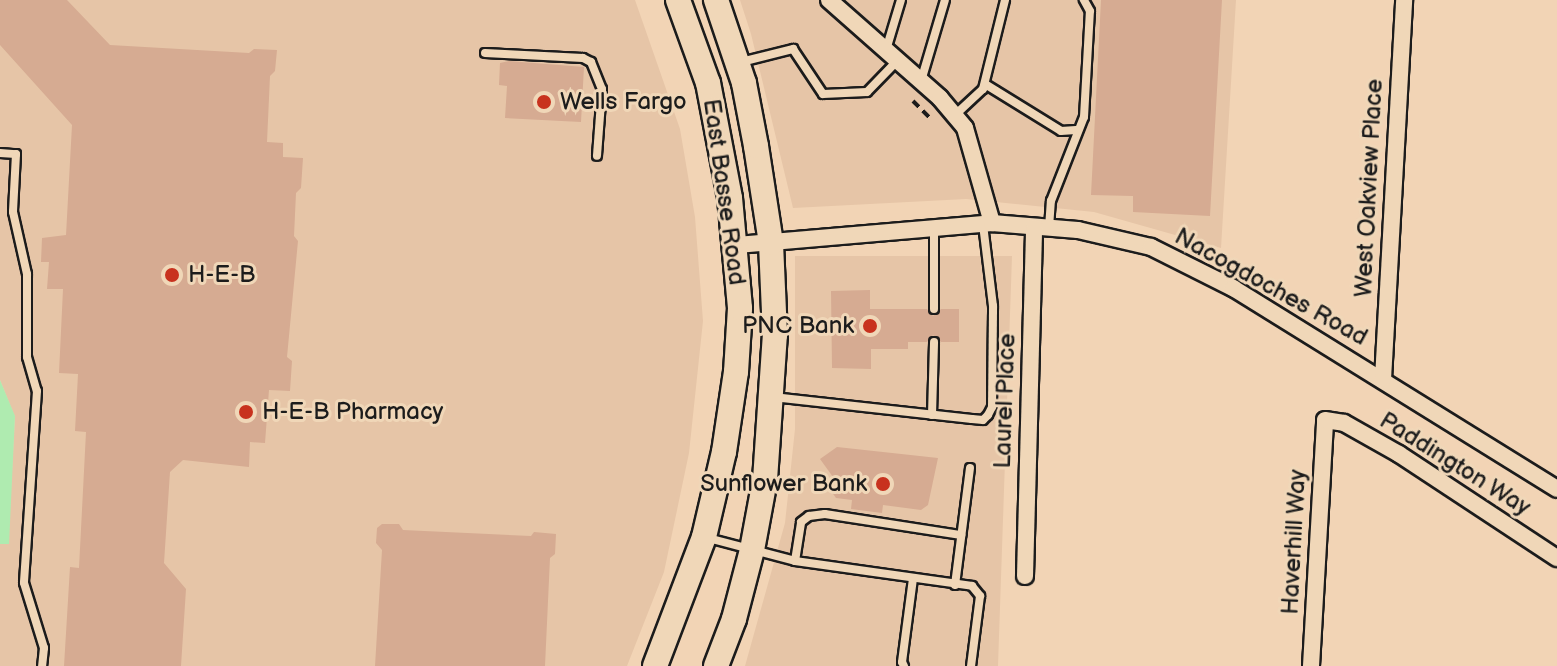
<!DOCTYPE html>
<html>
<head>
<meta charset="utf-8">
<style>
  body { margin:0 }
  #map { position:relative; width:1557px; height:666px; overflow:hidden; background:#f2d4b5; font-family:"Balsamiq Sans",sans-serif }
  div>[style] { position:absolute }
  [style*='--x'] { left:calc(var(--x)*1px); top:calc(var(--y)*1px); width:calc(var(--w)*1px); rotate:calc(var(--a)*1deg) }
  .built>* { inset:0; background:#e6c5a7 }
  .green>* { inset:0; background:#afebb0 }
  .building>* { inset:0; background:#d6ab92 }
  .path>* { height:4px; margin-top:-2px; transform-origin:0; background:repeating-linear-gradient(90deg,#1c1c1c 0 8px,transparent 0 14px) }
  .roads { filter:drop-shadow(2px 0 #1c1c1c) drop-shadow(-2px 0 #1c1c1c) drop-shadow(0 2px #1c1c1c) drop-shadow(0 -2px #1c1c1c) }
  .service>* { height:8px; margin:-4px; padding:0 4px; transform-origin:4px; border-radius:4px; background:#f0d7b8 }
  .minor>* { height:16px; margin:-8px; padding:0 8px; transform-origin:8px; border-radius:8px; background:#f0d7b8 }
  .secondary>* { height:24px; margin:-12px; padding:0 12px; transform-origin:12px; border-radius:12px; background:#f0d7b8 }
  .dots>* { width:22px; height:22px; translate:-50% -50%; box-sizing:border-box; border:4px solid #f0d7b8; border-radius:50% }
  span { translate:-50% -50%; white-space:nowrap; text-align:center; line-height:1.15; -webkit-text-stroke:6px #f0d7b8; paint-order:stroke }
  .poi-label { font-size:24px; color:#1c1c1c }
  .left { translate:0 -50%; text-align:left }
  .right { translate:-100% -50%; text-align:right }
  .street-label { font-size:24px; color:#1c1c1c }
</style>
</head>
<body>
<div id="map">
  <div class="built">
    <i style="clip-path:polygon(0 0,635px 0,680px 129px,695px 217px,703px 321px,689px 453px,664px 572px,627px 666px,0 666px,0 544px,8px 544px,15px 417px,0 380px)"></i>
    <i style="clip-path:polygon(740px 0,1236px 0,1221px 248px,1094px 212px,966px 199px,793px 208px,751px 34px)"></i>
    <i style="clip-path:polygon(795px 256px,1012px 256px,998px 666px,745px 666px,785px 523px,795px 429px)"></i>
  </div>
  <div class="green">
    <i style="clip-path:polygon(0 380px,15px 416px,9px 544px,0 544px)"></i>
  </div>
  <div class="building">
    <i style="clip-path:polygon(0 0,67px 0,110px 45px,249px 53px,254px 49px,277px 50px,275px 71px,270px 76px,267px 142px,283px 143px,283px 157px,303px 158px,301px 188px,296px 193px,294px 236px,298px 241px,287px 357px,292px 361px,290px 391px,269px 390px,265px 443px,250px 442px,249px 467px,183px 460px,170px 472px,164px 563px,186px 589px,181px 666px,64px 666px,70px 567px,79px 568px,86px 432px,75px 431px,78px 374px,59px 373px,63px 289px,47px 289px,49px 262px,41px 262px,42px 238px,66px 235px,72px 125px,0 45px)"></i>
    <i style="clip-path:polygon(1101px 0,1222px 0,1210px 216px,1133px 212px,1133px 196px,1091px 195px)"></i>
    <i style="clip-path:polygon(509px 61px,584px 67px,581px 122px,505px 118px,507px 86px,499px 85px,500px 63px)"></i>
    <i style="clip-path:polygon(870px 290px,870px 309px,927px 309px,933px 316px,941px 309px,959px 309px,959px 342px,941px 342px,933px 335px,927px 342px,908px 342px,908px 349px,871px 349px,871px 369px,832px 368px,831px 291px)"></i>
    <i style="clip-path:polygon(837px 447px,938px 458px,928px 505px,921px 510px,883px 505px,882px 513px,851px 509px,852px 500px,836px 498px,831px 491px,833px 477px,820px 459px)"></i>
    <i style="clip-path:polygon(382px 524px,399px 524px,403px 530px,531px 536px,534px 532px,556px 534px,555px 554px,550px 558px,545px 666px,375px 666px,382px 550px,376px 543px,377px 528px)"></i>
  </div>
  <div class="path">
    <i style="--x:913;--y:101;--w:27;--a:45"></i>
  </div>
  <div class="roads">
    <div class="service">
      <i style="--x:886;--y:50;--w:52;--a:-73.3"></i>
      <i style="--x:485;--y:53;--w:98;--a:2.9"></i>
      <i style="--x:583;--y:58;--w:9;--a:27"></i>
      <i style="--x:591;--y:62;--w:29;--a:68"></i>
      <i style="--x:602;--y:89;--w:67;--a:94.3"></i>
      <i style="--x:741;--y:62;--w:54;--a:-14"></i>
      <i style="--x:793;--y:49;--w:54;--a:56.3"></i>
      <i style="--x:823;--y:94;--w:44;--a:-2.6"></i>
      <i style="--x:867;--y:92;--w:43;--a:-45.9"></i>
      <i style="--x:921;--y:81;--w:84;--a:-73.5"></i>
      <i style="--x:985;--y:84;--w:89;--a:31.7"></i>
      <i style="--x:1061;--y:131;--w:15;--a:-4"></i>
      <i style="--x:955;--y:115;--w:38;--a:-43"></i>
      <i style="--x:983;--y:89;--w:92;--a:-76.1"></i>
      <i style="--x:0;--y:153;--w:16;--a:4"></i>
      <i style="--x:16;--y:154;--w:58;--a:93"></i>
      <i style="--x:13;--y:212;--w:64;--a:77.3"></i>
      <i style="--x:27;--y:274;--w:83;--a:90"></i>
      <i style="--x:27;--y:357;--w:35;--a:74"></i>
      <i style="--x:37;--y:391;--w:192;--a:93.9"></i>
      <i style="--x:24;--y:583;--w:68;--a:72.9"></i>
      <i style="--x:44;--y:648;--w:18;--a:96"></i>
      <i style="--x:1049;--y:228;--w:27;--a:-86"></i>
      <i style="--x:1051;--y:201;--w:90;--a:-68.6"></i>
      <i style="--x:1084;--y:117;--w:106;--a:-86.8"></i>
      <i style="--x:1090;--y:11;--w:13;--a:-119"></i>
      <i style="--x:934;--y:309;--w:81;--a:-90"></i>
      <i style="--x:773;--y:397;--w:200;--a:6.3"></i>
      <i style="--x:972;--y:419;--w:11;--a:5"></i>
      <i style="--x:983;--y:420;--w:7;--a:-45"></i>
      <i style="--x:988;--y:415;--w:9;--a:-63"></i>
      <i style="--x:992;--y:407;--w:101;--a:-89.4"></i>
      <i style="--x:993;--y:306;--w:83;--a:-97"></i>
      <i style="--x:932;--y:415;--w:73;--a:-88.4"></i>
      <i style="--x:708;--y:538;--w:90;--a:14.8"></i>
      <i style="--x:795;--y:561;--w:179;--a:8"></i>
      <i style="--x:972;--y:586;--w:13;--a:51"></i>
      <i style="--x:980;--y:596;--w:71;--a:97.3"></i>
      <i style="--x:795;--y:561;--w:39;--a:-81"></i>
      <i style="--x:801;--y:522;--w:10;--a:-37"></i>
      <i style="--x:809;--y:516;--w:16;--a:-7"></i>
      <i style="--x:825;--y:514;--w:138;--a:8.8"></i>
      <i style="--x:955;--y:585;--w:118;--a:-82.7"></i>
      <i style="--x:904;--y:666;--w:4;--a:-117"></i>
      <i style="--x:902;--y:662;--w:84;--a:-82.5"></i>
    </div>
    <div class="minor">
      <i style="--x:829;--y:0;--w:148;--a:41.4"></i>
      <i style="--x:940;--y:98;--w:39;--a:50"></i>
      <i style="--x:965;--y:128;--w:99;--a:74.1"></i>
      <i style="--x:737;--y:245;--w:256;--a:-4.9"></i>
      <i style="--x:992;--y:223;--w:86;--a:4.7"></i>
      <i style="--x:1078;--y:230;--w:75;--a:13.1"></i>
      <i style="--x:1151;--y:247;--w:92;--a:26.6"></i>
      <i style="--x:1233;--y:288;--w:381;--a:31.8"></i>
      <i style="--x:1383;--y:379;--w:380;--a:-86.8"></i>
      <i style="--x:1025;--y:576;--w:349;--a:-88.5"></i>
      <i style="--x:1311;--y:666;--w:246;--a:-86.7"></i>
      <i style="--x:1325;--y:420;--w:19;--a:9"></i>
      <i style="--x:1344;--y:423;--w:63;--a:29.4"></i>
      <i style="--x:1399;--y:454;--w:189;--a:33.4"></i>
    </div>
    <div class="secondary">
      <i style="--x:655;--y:666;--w:138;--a:-69.2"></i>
      <i style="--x:704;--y:537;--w:87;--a:-76.8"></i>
      <i style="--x:724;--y:452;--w:81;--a:-81.5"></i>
      <i style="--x:736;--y:372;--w:64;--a:-86.4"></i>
      <i style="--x:740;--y:308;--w:110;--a:-95.2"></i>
      <i style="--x:730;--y:198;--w:117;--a:-100.8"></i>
      <i style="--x:708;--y:83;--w:88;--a:-109.9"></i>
      <i style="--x:716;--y:666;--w:50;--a:-69"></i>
      <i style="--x:734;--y:619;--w:71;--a:-75.4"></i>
      <i style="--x:752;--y:550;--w:71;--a:-79.5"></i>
      <i style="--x:765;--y:480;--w:145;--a:-86.1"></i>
      <i style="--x:775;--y:335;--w:92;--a:-92.5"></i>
      <i style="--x:771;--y:243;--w:98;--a:-98.8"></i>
      <i style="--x:756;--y:146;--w:64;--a:-100.8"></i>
      <i style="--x:744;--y:83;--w:88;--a:-108.6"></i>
    </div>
  </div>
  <div class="dots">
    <i style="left:544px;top:102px;background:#c8321e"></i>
    <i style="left:172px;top:275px;background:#c8321e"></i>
    <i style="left:870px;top:326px;background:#c8321e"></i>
    <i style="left:246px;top:412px;background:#c8321e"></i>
    <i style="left:883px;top:484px;background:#c8321e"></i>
  </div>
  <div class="poi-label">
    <span class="left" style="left:560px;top:102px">Wells Fargo</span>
    <span class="left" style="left:188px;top:275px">H-E-B</span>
    <span class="right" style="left:854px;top:326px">PNC Bank</span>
    <span class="left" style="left:262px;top:412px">H-E-B Pharmacy</span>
    <span class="right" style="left:867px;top:484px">Sunflower Bank</span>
  </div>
  <div class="street-label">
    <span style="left:1369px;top:188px;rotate:-87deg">West Oakview Place</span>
    <span style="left:724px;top:192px;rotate:82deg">East Basse Road</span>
    <span style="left:1271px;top:287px;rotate:29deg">Nacogdoches Road</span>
    <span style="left:1005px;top:401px;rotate:-88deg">Laurel Place</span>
    <span style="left:1455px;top:464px;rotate:32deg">Paddington Way</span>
    <span style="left:1294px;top:542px;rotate:-87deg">Haverhill Way</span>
  </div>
</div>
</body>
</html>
